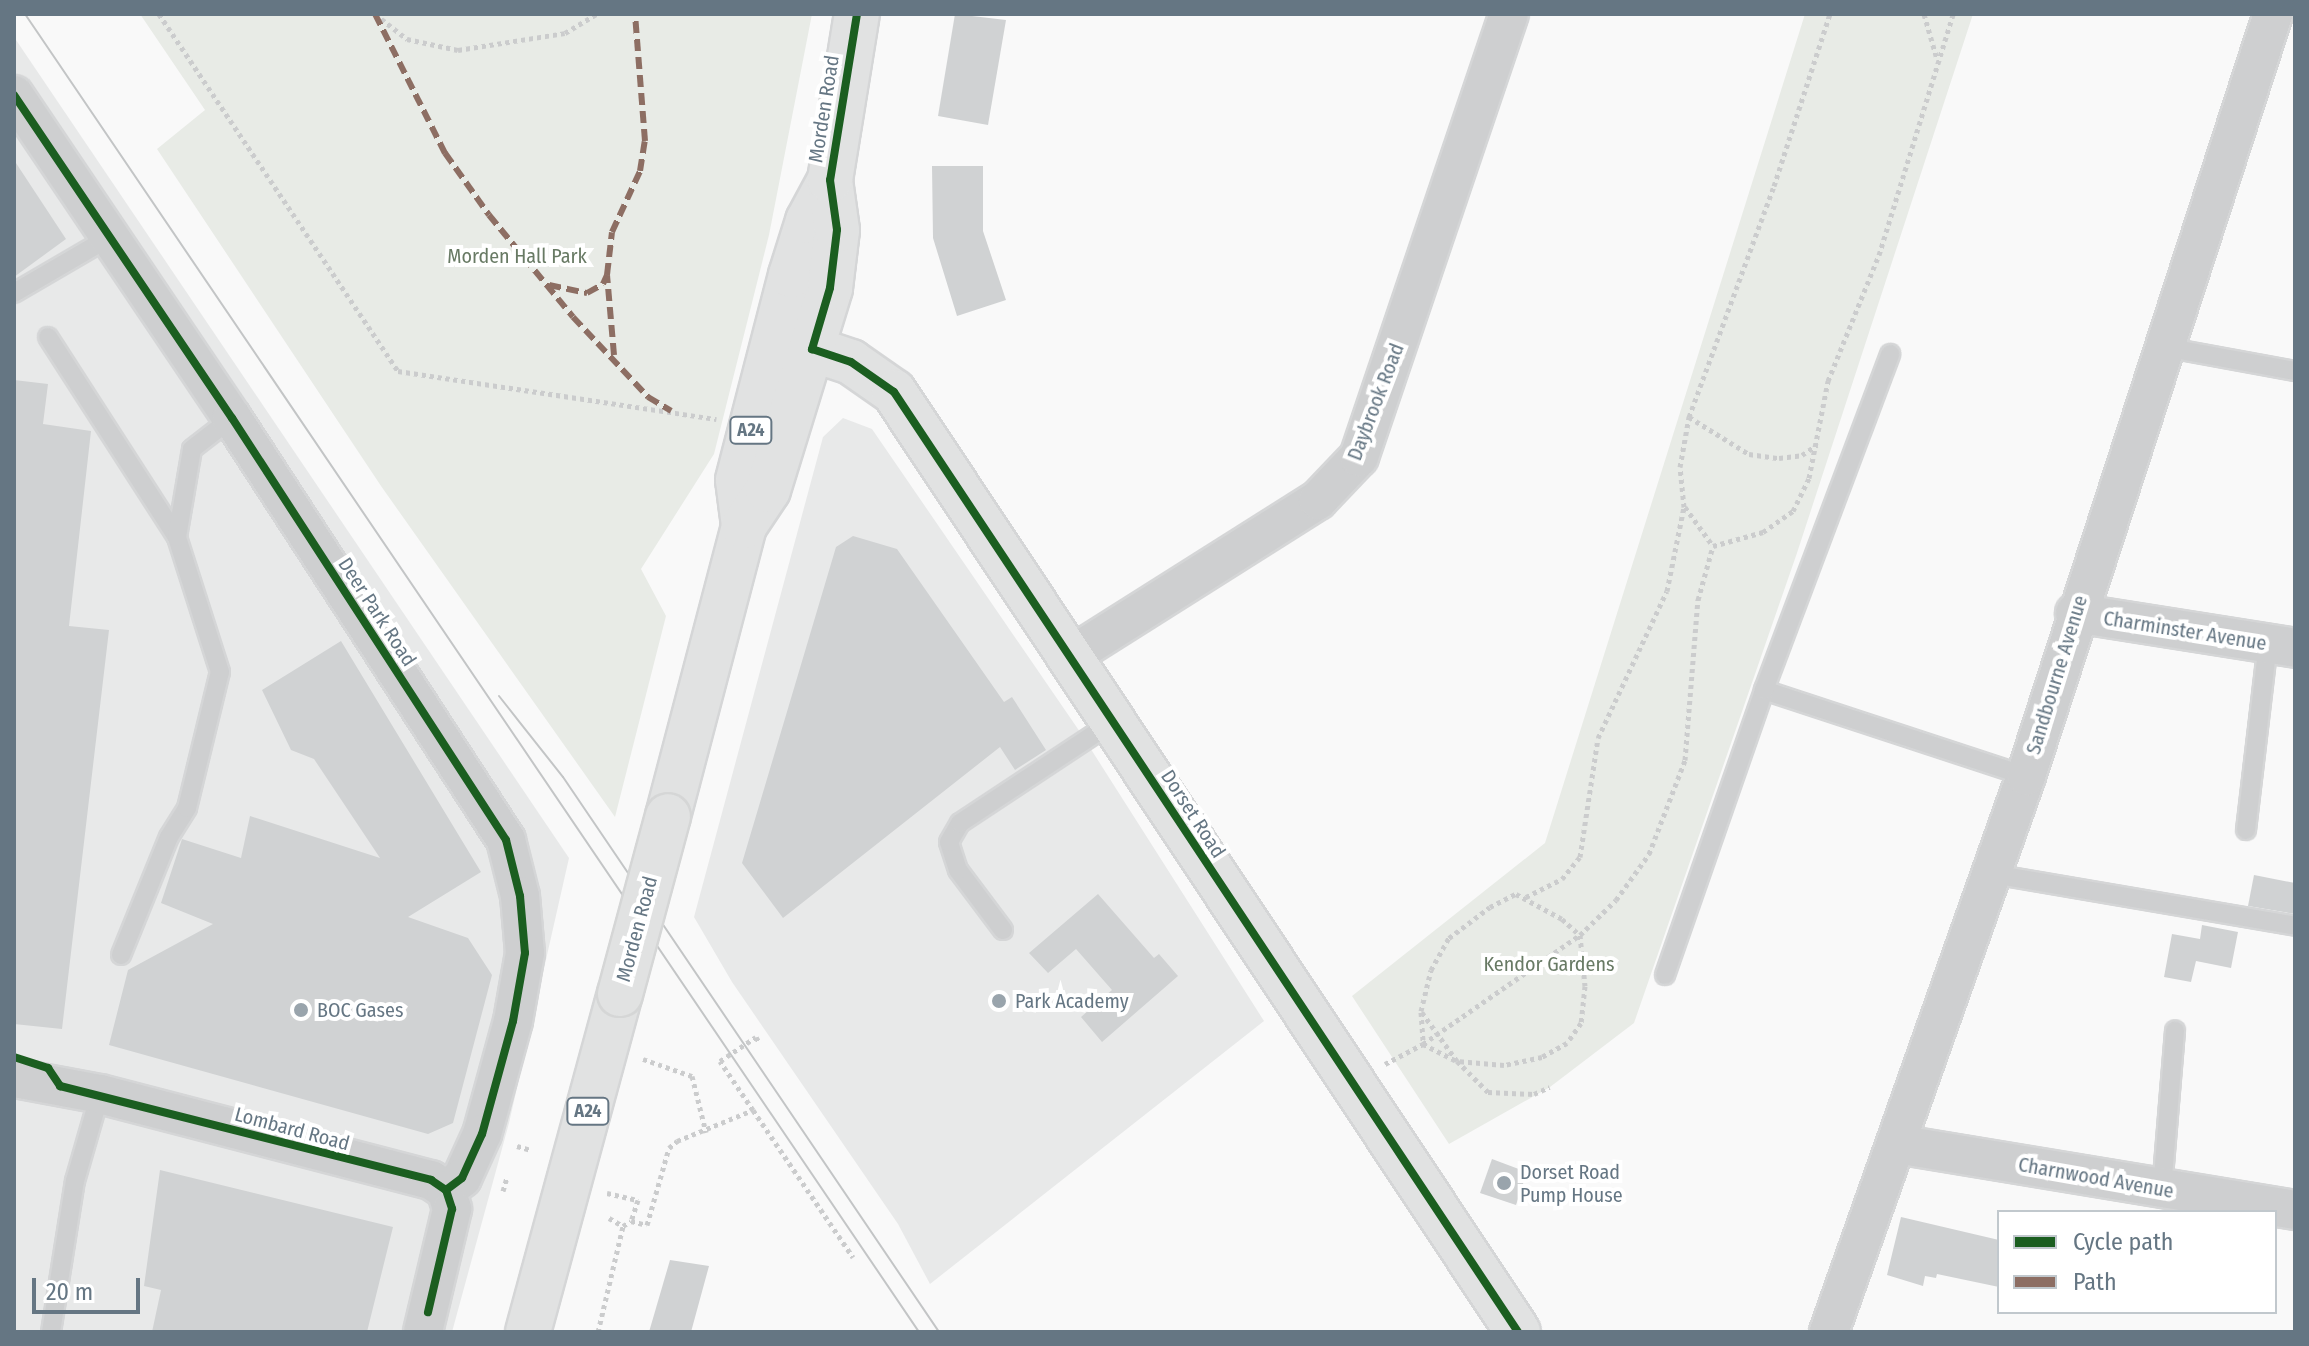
<!DOCTYPE html>
<html>
<head>
<meta charset="utf-8">
<style>
  body { margin:0 }
  #map { position:relative; width:2309px; height:1346px; overflow:hidden; background:#f9f9f9; font-family:"Fira Sans Condensed",sans-serif }
  div>[style] { position:absolute }
  [style*='--x'] { left:calc(var(--x)*1px); top:calc(var(--y)*1px); width:calc(var(--w)*1px); rotate:calc(var(--a)*1deg) }
  .built>* { inset:0; background:#e8e9e9 }
  .green>* { inset:0; background:#e8ebe6 }
  .building>* { inset:0; background:#d0d2d3 }
  .path>* { height:5px; margin-top:-2.5px; transform-origin:0; background:repeating-linear-gradient(90deg,#cbcccd 0 4px,transparent 0 8px) }
  .roads { filter:drop-shadow(2px 0 #d5d6d7) drop-shadow(-2px 0 #d5d6d7) drop-shadow(0 2px #d5d6d7) drop-shadow(0 -2px #d5d6d7) }
  .lane>* { height:18px; margin:-9px; padding:0 9px; transform-origin:9px; border-radius:9px; background:#cecfd0 }
  .street>* { height:38px; margin:-19px; padding:0 19px; transform-origin:19px; border-radius:19px; background:#cecfd0 }
  .secondary>* { height:44px; margin:-22px; padding:0 22px; transform-origin:22px; border-radius:22px; background:#e1e2e2 }
  .highway>* { height:44px; margin:-22px; padding:0 22px; transform-origin:22px; border-radius:22px; background:#e1e2e2 }
  .tram>* { height:2px; margin:-1px; padding:0 1px; transform-origin:1px; border-radius:1px; background:#c3c5c6 }
  .bridges { filter:drop-shadow(2px 0 #d5d6d6) drop-shadow(-2px 0 #d5d6d6) drop-shadow(0 2px #d5d6d6) drop-shadow(0 -2px #d5d6d6) }
  .highway-bridge>* { height:44px; margin:-22px; padding:0 22px; transform-origin:22px; border-radius:22px; background:#e1e2e2 }
  .quiet>* { height:6px; margin-top:-3px; transform-origin:0; background:repeating-linear-gradient(90deg,#8d6e63 0 12px,transparent 0 18px) }
  .cycleway>* { height:8px; margin:-4px; padding:0 4px; transform-origin:4px; border-radius:4px; background:#1b5e20 }
  .dots>* { width:22px; height:22px; translate:-50% -50%; box-sizing:border-box; border:4px solid #fff; border-radius:50% }
  span { translate:-50% -50%; white-space:nowrap; text-align:center; line-height:1.15; -webkit-text-stroke:8px #fff; paint-order:stroke }
  .shield-label span { padding:2px 6px; background:#fff; border:2px solid; border-radius:6px; -webkit-text-stroke-width:0 }
  .shield-label { font-size:18px; color:#657683; font-weight:700 }
  .street-label { font-size:20px; color:#657683 }
  .park-label { font-size:20px; color:#687a64 }
  .poi-label { font-size:20px; color:#657683 }
  .left { translate:0 -50%; text-align:left }
  .frame { position:absolute; inset:0; border:16px solid #657683; pointer-events:none }
  .legend { position:absolute; left:1997px; top:1210px; width:280px; height:104px; box-sizing:border-box; background:#fff; border:2px solid #c1c8cd; margin:0; padding:10px 14px; list-style:none; font-size:24px; color:#657683 }
  .legend li { display:flex; align-items:center; gap:16px; height:40px }
  .legend b { width:40px; border:2px solid #c1c8cd }
  .scale { position:absolute; left:32px; top:1278px; width:108px; height:36px; box-sizing:border-box; border:4px solid #657683; border-top:0; padding-left:10px; font-size:24px; line-height:28px; white-space:nowrap; color:#657683; -webkit-text-stroke:6px #fff; paint-order:stroke }
</style>
</head>
<body>
<div id="map">
  <div class="built">
    <i style="clip-path:polygon(14px 37px,569px 858px,509px 1123px,452px 1332px,14px 1332px)"></i>
    <i style="clip-path:polygon(843px 418px,872px 429px,1080px 732px,1264px 1021px,930px 1284px,898px 1224px,732px 982px,694px 917px,823px 437px)"></i>
  </div>
  <div class="green">
    <i style="clip-path:polygon(140px 14px,812px 14px,769px 235px,714px 454px,641px 569px,666px 616px,615px 817px,381px 486px,157px 149px,205px 110px)"></i>
    <i style="clip-path:polygon(1805px 14px,1973px 14px,1797px 553px,1634px 1023px,1550px 1087px,1449px 1144px,1352px 996px,1545px 843px)"></i>
  </div>
  <div class="building">
    <i style="clip-path:polygon(955px 14px,1006px 20px,988px 125px,938px 116px)"></i>
    <i style="clip-path:polygon(14px 160px,66px 239px,14px 277px)"></i>
    <i style="clip-path:polygon(932px 166px,983px 166px,983px 231px,1006px 300px,957px 316px,933px 238px)"></i>
    <i style="clip-path:polygon(14px 380px,48px 384px,43px 424px,91px 431px,69px 626px,109px 630px,62px 1029px,14px 1024px)"></i>
    <i style="clip-path:polygon(853px 536px,897px 549px,1004px 702px,1012px 697px,1046px 750px,1015px 770px,1000px 747px,783px 918px,742px 863px,836px 547px)"></i>
    <i style="clip-path:polygon(341px 641px,481px 872px,408px 917px,468px 938px,492px 975px,453px 1123px,428px 1134px,109px 1045px,128px 970px,213px 924px,161px 903px,182px 839px,241px 858px,250px 816px,380px 858px,314px 759px,291px 750px,262px 690px)"></i>
    <i style="clip-path:polygon(2254px 875px,2295px 883px,2295px 914px,2248px 906px)"></i>
    <i style="clip-path:polygon(1098px 894px,1154px 958px,1159px 954px,1178px 976px,1102px 1042px,1081px 1017px,1112px 990px,1076px 949px,1048px 973px,1029px 953px)"></i>
    <i style="clip-path:polygon(2202px 925px,2238px 932px,2231px 968px,2196px 961px,2191px 982px,2164px 977px,2172px 934px,2200px 939px)"></i>
    <i style="clip-path:polygon(1492px 1159px,1527px 1172px,1516px 1205px,1480px 1193px)"></i>
    <i style="clip-path:polygon(160px 1170px,393px 1227px,367px 1332px,152px 1332px,161px 1290px,144px 1286px)"></i>
    <i style="clip-path:polygon(1901px 1217px,1999px 1240px,1999px 1287px,1937px 1274px,1936px 1278px,1925px 1276px,1923px 1286px,1887px 1275px)"></i>
    <i style="clip-path:polygon(670px 1260px,709px 1266px,691px 1332px,649px 1332px)"></i>
  </div>
  <div class="path">
    <i style="--x:159;--y:14;--w:430;--a:56.2"></i>
    <i style="--x:398;--y:371;--w:322;--a:8.6"></i>
    <i style="--x:375;--y:14;--w:41;--a:38"></i>
    <i style="--x:407;--y:39;--w:52;--a:12.2"></i>
    <i style="--x:458;--y:50;--w:108;--a:-9"></i>
    <i style="--x:565;--y:33;--w:37;--a:-31"></i>
    <i style="--x:1924;--y:14;--w:47;--a:73.9"></i>
    <i style="--x:1689;--y:417;--w:70;--a:31.7"></i>
    <i style="--x:1749;--y:454;--w:30;--a:8"></i>
    <i style="--x:1779;--y:458;--w:23;--a:-7"></i>
    <i style="--x:1802;--y:455;--w:18;--a:-34"></i>
    <i style="--x:1685;--y:507;--w:48;--a:54.3"></i>
    <i style="--x:1516;--y:894;--w:52;--a:28.5"></i>
    <i style="--x:1562;--y:919;--w:24;--a:42"></i>
    <i style="--x:1580;--y:935;--w:51;--a:84.4"></i>
    <i style="--x:1585;--y:986;--w:37;--a:96"></i>
    <i style="--x:1581;--y:1023;--w:24;--a:125"></i>
    <i style="--x:1567;--y:1043;--w:29;--a:151"></i>
    <i style="--x:1542;--y:1057;--w:39;--a:168"></i>
    <i style="--x:1504;--y:1065;--w:47;--a:-175.1"></i>
    <i style="--x:1457;--y:1061;--w:62;--a:-125.8"></i>
    <i style="--x:1421;--y:1011;--w:42;--a:-76.3"></i>
    <i style="--x:1431;--y:970;--w:37;--a:-61"></i>
    <i style="--x:1449;--y:938;--w:51;--a:-37.1"></i>
    <i style="--x:1490;--y:907;--w:29;--a:-27"></i>
    <i style="--x:1526;--y:897;--w:40;--a:-26.6"></i>
    <i style="--x:1562;--y:879;--w:28;--a:-51"></i>
    <i style="--x:1580;--y:857;--w:120;--a:-81.4"></i>
    <i style="--x:1598;--y:738;--w:162;--a:-64.9"></i>
    <i style="--x:1667;--y:591;--w:86;--a:-78.6"></i>
    <i style="--x:1684;--y:507;--w:40;--a:-95.7"></i>
    <i style="--x:1680;--y:467;--w:51;--a:-79.8"></i>
    <i style="--x:1689;--y:417;--w:246;--a:-69.8"></i>
    <i style="--x:1774;--y:186;--w:181;--a:-72"></i>
    <i style="--x:1421;--y:1012;--w:32;--a:86"></i>
    <i style="--x:1423;--y:1044;--w:38;--a:27"></i>
    <i style="--x:1457;--y:1061;--w:44;--a:45"></i>
    <i style="--x:1488;--y:1092;--w:46;--a:2.5"></i>
    <i style="--x:1534;--y:1094;--w:17;--a:-24"></i>
    <i style="--x:643;--y:1059;--w:52;--a:19.1"></i>
    <i style="--x:692;--y:1076;--w:58;--a:76"></i>
    <i style="--x:1385;--y:1064;--w:43;--a:-27.8"></i>
    <i style="--x:1423;--y:1044;--w:191;--a:-34.8"></i>
    <i style="--x:1580;--y:935;--w:50;--a:-44.2"></i>
    <i style="--x:1616;--y:900;--w:57;--a:-54.3"></i>
    <i style="--x:1649;--y:854;--w:101;--a:-69"></i>
    <i style="--x:1685;--y:760;--w:161;--a:-85.4"></i>
    <i style="--x:1698;--y:600;--w:56;--a:-74.5"></i>
    <i style="--x:1713;--y:546;--w:52;--a:-15.6"></i>
    <i style="--x:1763;--y:532;--w:37;--a:-35"></i>
    <i style="--x:1793;--y:511;--w:37;--a:-64"></i>
    <i style="--x:1809;--y:478;--w:99;--a:-78.9"></i>
    <i style="--x:1828;--y:381;--w:136;--a:-68"></i>
    <i style="--x:1879;--y:255;--w:252;--a:-72.9"></i>
    <i style="--x:753;--y:1110;--w:178;--a:55.8"></i>
    <i style="--x:517;--y:1146;--w:15;--a:16"></i>
    <i style="--x:503;--y:1191;--w:15;--a:-74"></i>
    <i style="--x:607;--y:1193;--w:32;--a:13"></i>
    <i style="--x:638;--y:1200;--w:22;--a:108"></i>
    <i style="--x:609;--y:1218;--w:16;--a:30"></i>
    <i style="--x:598;--y:1332;--w:109;--a:-76.7"></i>
    <i style="--x:623;--y:1226;--w:9;--a:-32"></i>
    <i style="--x:631;--y:1221;--w:16;--a:14"></i>
    <i style="--x:647;--y:1225;--w:80;--a:-74.1"></i>
    <i style="--x:669;--y:1148;--w:11;--a:-41"></i>
    <i style="--x:677;--y:1141;--w:82;--a:-22.2"></i>
    <i style="--x:753;--y:1110;--w:59;--a:-124"></i>
    <i style="--x:720;--y:1061;--w:43;--a:-33.7"></i>
    <i style="--x:756;--y:1037;--w:6;--a:59"></i>
  </div>
  <div class="roads">
    <div class="lane">
      <i style="--x:14;--y:293;--w:111;--a:-30.3"></i>
      <i style="--x:48;--y:337;--w:238;--a:57.2"></i>
      <i style="--x:2164;--y:347;--w:133;--a:10.4"></i>
      <i style="--x:1764;--y:690;--w:276;--a:18.2"></i>
      <i style="--x:2246;--y:830;--w:187;--a:-83.3"></i>
      <i style="--x:1992;--y:874;--w:307;--a:9.7"></i>
      <i style="--x:1003;--y:930;--w:75;--a:-126.9"></i>
      <i style="--x:958;--y:870;--w:29;--a:-108"></i>
      <i style="--x:949;--y:842;--w:22;--a:-60"></i>
      <i style="--x:960;--y:823;--w:185;--a:-33.5"></i>
      <i style="--x:121;--y:955;--w:127;--a:-67.9"></i>
      <i style="--x:169;--y:837;--w:34;--a:-58"></i>
      <i style="--x:187;--y:808;--w:140;--a:-76.4"></i>
      <i style="--x:220;--y:672;--w:142;--a:-107.7"></i>
      <i style="--x:177;--y:537;--w:89;--a:-80.3"></i>
      <i style="--x:192;--y:449;--w:51;--a:-37.8"></i>
      <i style="--x:1665;--y:975;--w:302;--a:-70.8"></i>
      <i style="--x:1764;--y:690;--w:359;--a:-69.4"></i>
      <i style="--x:2162;--y:1189;--w:159;--a:-85.3"></i>
      <i style="--x:51;--y:1332;--w:153;--a:-81"></i>
      <i style="--x:75;--y:1181;--w:91;--a:-74"></i>
    </div>
    <div class="street">
      <i style="--x:14;--y:95;--w:390;--a:56"></i>
      <i style="--x:232;--y:418;--w:503;--a:57"></i>
      <i style="--x:506;--y:840;--w:58;--a:76"></i>
      <i style="--x:520;--y:896;--w:57;--a:85"></i>
      <i style="--x:525;--y:953;--w:69;--a:100"></i>
      <i style="--x:513;--y:1021;--w:117;--a:105.3"></i>
      <i style="--x:482;--y:1134;--w:48;--a:114.4"></i>
      <i style="--x:462;--y:1178;--w:20;--a:143"></i>
      <i style="--x:2075;--y:613;--w:223;--a:9"></i>
      <i style="--x:1071;--y:656;--w:292;--a:-32.3"></i>
      <i style="--x:1318;--y:500;--w:59;--a:-46.4"></i>
      <i style="--x:1359;--y:457;--w:468;--a:-71.3"></i>
      <i style="--x:14;--y:1078;--w:87;--a:10.5"></i>
      <i style="--x:100;--y:1094;--w:342;--a:14.6"></i>
      <i style="--x:431;--y:1180;--w:18;--a:34"></i>
      <i style="--x:446;--y:1190;--w:20;--a:72"></i>
      <i style="--x:452;--y:1209;--w:126;--a:103.3"></i>
      <i style="--x:1897;--y:1144;--w:403;--a:9.4"></i>
      <i style="--x:1829;--y:1332;--w:590;--a:-70.49"></i>
      <i style="--x:2026;--y:776;--w:801;--a:-72.04"></i>
    </div>
    <div class="secondary">
      <i style="--x:812;--y:349;--w:41;--a:18.4"></i>
      <i style="--x:851;--y:362;--w:52;--a:34.9"></i>
      <i style="--x:894;--y:392;--w:1128;--a:56.42"></i>
    </div>
    <div class="highway">
      <i style="--x:744;--y:526;--w:46;--a:-97.4"></i>
      <i style="--x:738;--y:480;--w:212;--a:-75.5"></i>
      <i style="--x:791;--y:275;--w:57;--a:-72.5"></i>
      <i style="--x:808;--y:221;--w:47;--a:-61.8"></i>
      <i style="--x:668;--y:816;--w:300;--a:-75.3"></i>
      <i style="--x:744;--y:526;--w:43;--a:-56.3"></i>
      <i style="--x:768;--y:490;--w:211;--a:-72.9"></i>
      <i style="--x:830;--y:288;--w:58;--a:-83.1"></i>
      <i style="--x:837;--y:230;--w:50;--a:-98"></i>
      <i style="--x:830;--y:180;--w:168;--a:-80.8"></i>
      <i style="--x:528;--y:1332;--w:350;--a:-74.8"></i>
    </div>
  </div>
  <div class="tram">
    <i style="--x:25;--y:14;--w:1593;--a:55.85"></i>
    <i style="--x:499;--y:696;--w:103;--a:51.7"></i>
    <i style="--x:563;--y:777;--w:670;--a:55.88"></i>
  </div>
  <div class="bridges">
    <div class="highway-bridge">
      <i style="--x:620;--y:994;--w:184;--a:-74.9"></i>
    </div>
  </div>
  <div class="quiet">
    <i style="--x:375;--y:14;--w:156;--a:63.3"></i>
    <i style="--x:445;--y:153;--w:76;--a:54.6"></i>
    <i style="--x:489;--y:215;--w:132;--a:50.5"></i>
    <i style="--x:573;--y:317;--w:110;--a:46.8"></i>
    <i style="--x:648;--y:397;--w:27;--a:31"></i>
    <i style="--x:549;--y:285;--w:39;--a:12"></i>
    <i style="--x:587;--y:293;--w:18;--a:-29"></i>
    <i style="--x:603;--y:284;--w:10;--a:-66"></i>
    <i style="--x:614;--y:355;--w:80;--a:-95"></i>
    <i style="--x:607;--y:275;--w:43;--a:-83.4"></i>
    <i style="--x:612;--y:232;--w:67;--a:-65.3"></i>
    <i style="--x:640;--y:171;--w:30;--a:-81"></i>
    <i style="--x:645;--y:141;--w:127;--a:-94.5"></i>
  </div>
  <div class="cycleway">
    <i style="--x:857;--y:14;--w:168;--a:99.2"></i>
    <i style="--x:830;--y:180;--w:50;--a:82"></i>
    <i style="--x:837;--y:230;--w:58;--a:96.9"></i>
    <i style="--x:830;--y:288;--w:64;--a:106.4"></i>
    <i style="--x:812;--y:349;--w:41;--a:18.4"></i>
    <i style="--x:851;--y:362;--w:52;--a:34.9"></i>
    <i style="--x:894;--y:392;--w:1128;--a:56.42"></i>
    <i style="--x:14;--y:95;--w:390;--a:56"></i>
    <i style="--x:232;--y:418;--w:503;--a:57"></i>
    <i style="--x:506;--y:840;--w:58;--a:76"></i>
    <i style="--x:520;--y:896;--w:57;--a:85"></i>
    <i style="--x:525;--y:953;--w:69;--a:100"></i>
    <i style="--x:513;--y:1021;--w:117;--a:105.3"></i>
    <i style="--x:482;--y:1134;--w:48;--a:114.4"></i>
    <i style="--x:462;--y:1178;--w:20;--a:143"></i>
    <i style="--x:14;--y:1057;--w:36;--a:18"></i>
    <i style="--x:48;--y:1068;--w:22;--a:56"></i>
    <i style="--x:60;--y:1086;--w:383;--a:14.2"></i>
    <i style="--x:431;--y:1180;--w:18;--a:34"></i>
    <i style="--x:446;--y:1190;--w:20;--a:72"></i>
    <i style="--x:452;--y:1209;--w:106;--a:103.1"></i>
  </div>
  <div class="dots">
    <i style="left:999px;top:1001px;background:#99a4ac"></i>
    <i style="left:301px;top:1010px;background:#99a4ac"></i>
    <i style="left:1504px;top:1183px;background:#99a4ac"></i>
  </div>
  <div class="shield-label">
    <span style="left:751px;top:430px">A24</span>
    <span style="left:588px;top:1111px">A24</span>
  </div>
  <div class="street-label">
    <span style="left:824px;top:109px;rotate:-81deg">Morden Road</span>
    <span style="left:1376px;top:402px;rotate:-69deg">Daybrook Road</span>
    <span style="left:377px;top:612px;rotate:57deg">Deer Park Road</span>
    <span style="left:2185px;top:631px;rotate:9deg">Charminster Avenue</span>
    <span style="left:2057px;top:675px;rotate:-73deg">Sandbourne Avenue</span>
    <span style="left:1193px;top:814px;rotate:57deg">Dorset Road</span>
    <span style="left:637px;top:929px;rotate:-75deg">Morden Road</span>
    <span style="left:292px;top:1129px;rotate:15deg">Lombard Road</span>
    <span style="left:2096px;top:1178px;rotate:10deg">Charnwood Avenue</span>
  </div>
  <div class="park-label">
    <span style="left:517px;top:256px">Morden Hall Park</span>
    <span style="left:1549px;top:964px">Kendor Gardens</span>
  </div>
  <div class="poi-label">
    <span class="left" style="left:1015px;top:1001px">Park Academy</span>
    <span class="left" style="left:317px;top:1010px">BOC Gases</span>
    <span class="left" style="left:1520px;top:1184px">Dorset Road<br>Pump House</span>
  </div>
  <div class="frame"></div>
  <ul class="legend">
  <li><b style="height:10px;background:#1b5e20"></b>Cycle path</li>
  <li><b style="height:10px;background:#8d6e63"></b>Path</li>
  </ul>
  <div class="scale">20 m</div>
</div>
</body>
</html>
